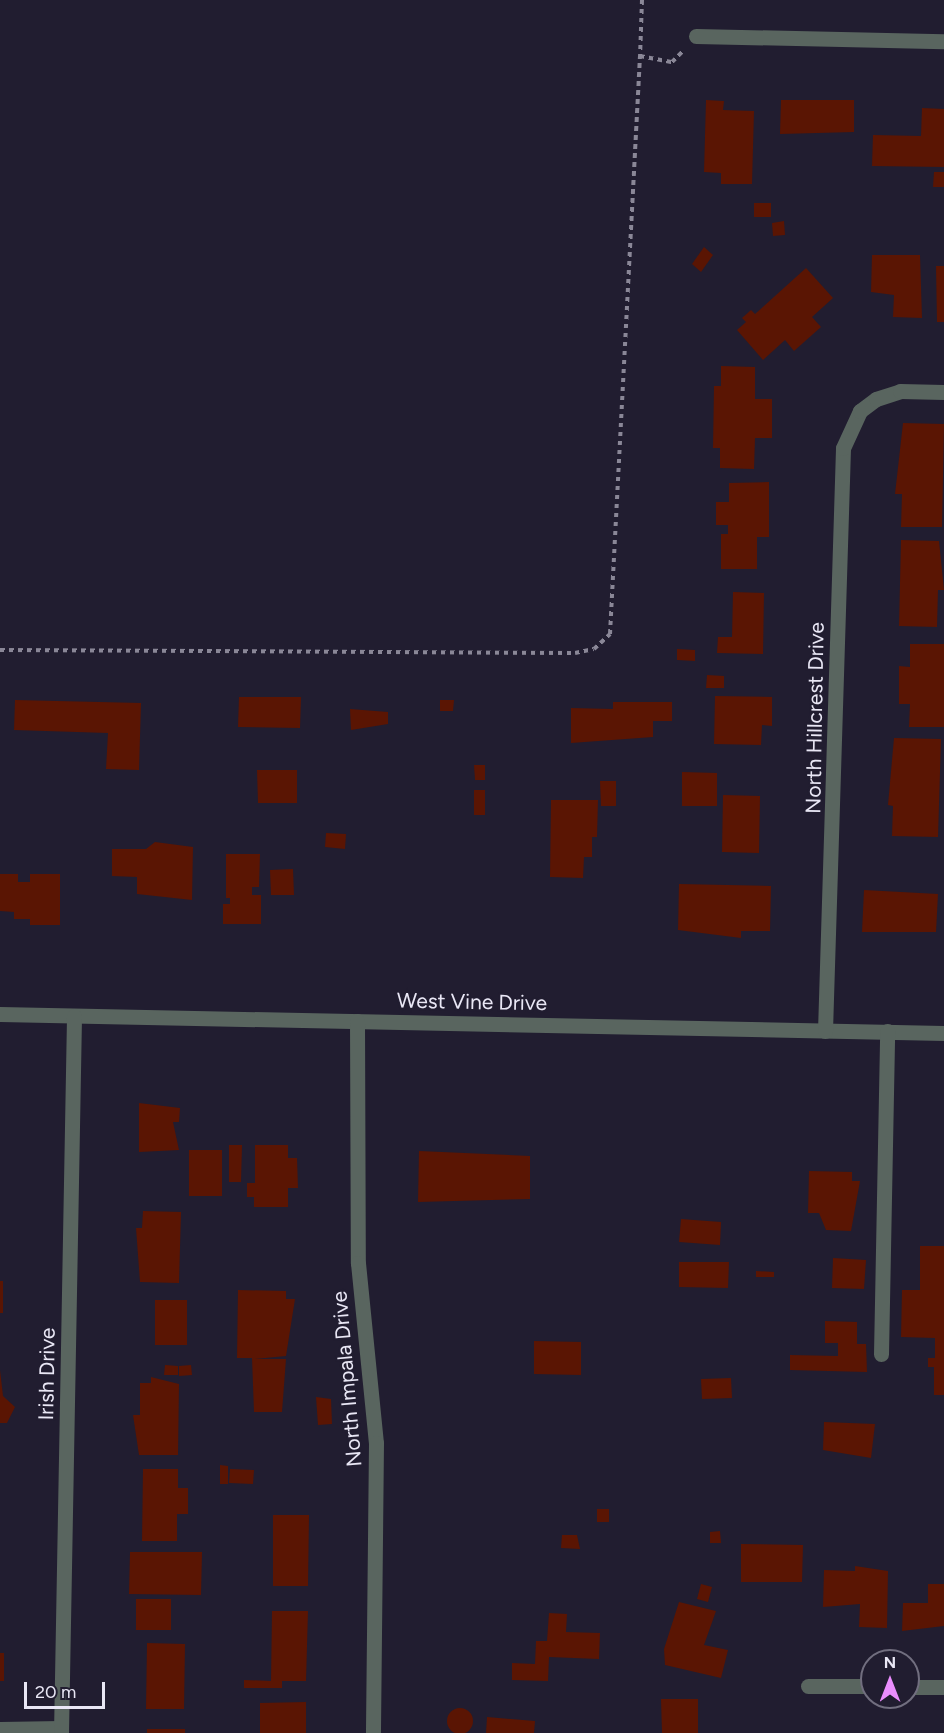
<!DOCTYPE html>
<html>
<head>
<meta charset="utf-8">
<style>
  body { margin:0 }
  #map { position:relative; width:944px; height:1733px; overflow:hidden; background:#211d30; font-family:Figtree,sans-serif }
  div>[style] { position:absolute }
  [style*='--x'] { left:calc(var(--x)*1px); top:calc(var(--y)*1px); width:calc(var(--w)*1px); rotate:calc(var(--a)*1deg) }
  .building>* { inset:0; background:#5a1503 }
  .round { border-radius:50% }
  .path>* { height:4px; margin-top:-2px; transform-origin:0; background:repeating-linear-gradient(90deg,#8a8797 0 4.5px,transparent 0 9px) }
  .minor>* { height:15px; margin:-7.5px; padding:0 7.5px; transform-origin:7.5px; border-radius:7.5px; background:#59655f }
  span { translate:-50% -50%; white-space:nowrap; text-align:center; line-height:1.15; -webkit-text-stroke:4.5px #211d30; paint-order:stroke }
  .street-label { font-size:21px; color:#e9e7f5 }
  .north { position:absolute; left:860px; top:1649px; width:60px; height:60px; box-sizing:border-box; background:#211d30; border:2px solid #716e7f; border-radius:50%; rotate:0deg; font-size:16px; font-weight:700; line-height:24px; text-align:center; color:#e9e7f5 }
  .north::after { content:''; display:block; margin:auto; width:21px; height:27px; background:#ea8dfd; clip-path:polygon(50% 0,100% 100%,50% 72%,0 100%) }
  .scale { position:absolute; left:24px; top:1682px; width:81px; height:27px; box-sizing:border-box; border:3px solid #e9e7f5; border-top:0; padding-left:8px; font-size:18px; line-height:21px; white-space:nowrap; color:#e9e7f5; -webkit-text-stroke:4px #211d30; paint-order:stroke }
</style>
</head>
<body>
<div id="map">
  <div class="building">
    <i style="clip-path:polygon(706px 100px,724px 101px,723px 110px,754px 111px,752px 184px,721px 184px,721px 173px,704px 172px)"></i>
    <i style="clip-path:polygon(781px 100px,854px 100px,854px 132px,780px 134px)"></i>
    <i style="clip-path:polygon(922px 108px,944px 109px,944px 167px,872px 166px,873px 135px,921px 136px)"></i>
    <i style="clip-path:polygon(934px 172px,944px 172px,944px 187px,933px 187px)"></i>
    <i style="clip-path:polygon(754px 203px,771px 203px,771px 217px,754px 217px)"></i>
    <i style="clip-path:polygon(784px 221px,785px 235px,773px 236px,772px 223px)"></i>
    <i style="clip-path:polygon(704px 247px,713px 255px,701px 272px,692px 264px)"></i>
    <i style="clip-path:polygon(872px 255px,920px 255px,922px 318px,893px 317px,894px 295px,871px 292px)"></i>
    <i style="clip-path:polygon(936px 266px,944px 266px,944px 322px,937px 322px)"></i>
    <i style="clip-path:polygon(806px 268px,833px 298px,812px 317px,821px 327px,794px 351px,785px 340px,763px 360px,737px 330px,746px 322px,742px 318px,751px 310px,755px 314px)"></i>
    <i style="clip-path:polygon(721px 366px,755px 367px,755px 399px,772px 399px,772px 438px,755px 438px,754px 469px,720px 468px,720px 448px,713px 448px,714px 386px,721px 386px)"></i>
    <i style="clip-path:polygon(903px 423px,944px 424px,942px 527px,901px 527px,902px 494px,895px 494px)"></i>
    <i style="clip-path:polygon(769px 482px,769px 537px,757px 537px,757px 569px,721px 569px,721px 534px,728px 534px,728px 525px,716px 525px,716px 502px,729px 502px,729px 483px)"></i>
    <i style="clip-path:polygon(901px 540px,939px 541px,944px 590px,938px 590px,937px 627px,899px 626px)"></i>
    <i style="clip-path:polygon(733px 592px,764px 593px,763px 654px,717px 653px,718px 637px,732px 637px)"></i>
    <i style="clip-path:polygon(910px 644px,944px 644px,944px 727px,909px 727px,910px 704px,899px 704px,899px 666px,910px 667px)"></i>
    <i style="clip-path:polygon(677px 649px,695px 650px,695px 661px,677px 660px)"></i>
    <i style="clip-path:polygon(707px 675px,724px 676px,724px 688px,706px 688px)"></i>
    <i style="clip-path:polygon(715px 696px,772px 697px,772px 726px,762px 725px,761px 745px,714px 744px)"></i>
    <i style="clip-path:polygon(239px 697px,301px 697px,300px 728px,238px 727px)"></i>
    <i style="clip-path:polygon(15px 700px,141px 703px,139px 770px,106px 769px,108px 733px,14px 730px)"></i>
    <i style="clip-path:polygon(440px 700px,454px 700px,453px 711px,440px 711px)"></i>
    <i style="clip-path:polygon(613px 702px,672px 702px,672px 721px,653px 721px,653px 737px,571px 743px,571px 708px,613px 709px)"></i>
    <i style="clip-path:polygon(350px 709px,388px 712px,388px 724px,351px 730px)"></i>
    <i style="clip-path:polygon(894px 738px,941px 739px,938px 837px,892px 836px,893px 806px,888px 805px)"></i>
    <i style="clip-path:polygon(474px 765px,485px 765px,485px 780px,475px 780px)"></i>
    <i style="clip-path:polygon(257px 770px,297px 770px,297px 803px,258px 803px)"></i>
    <i style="clip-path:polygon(682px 772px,717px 773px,717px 806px,682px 806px)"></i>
    <i style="clip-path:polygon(600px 781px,616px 781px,616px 806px,601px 806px)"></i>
    <i style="clip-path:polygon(474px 790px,485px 790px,485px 815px,474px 815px)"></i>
    <i style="clip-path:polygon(723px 795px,760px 796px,759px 853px,722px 852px)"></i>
    <i style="clip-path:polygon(551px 800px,598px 800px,597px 837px,592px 837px,592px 857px,584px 857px,583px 878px,550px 877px)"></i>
    <i style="clip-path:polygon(326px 833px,346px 834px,345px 849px,325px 847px)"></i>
    <i style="clip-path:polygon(155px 842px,193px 847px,192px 900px,137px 894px,137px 877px,112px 876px,112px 849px,146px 849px)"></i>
    <i style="clip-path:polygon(226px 854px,260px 854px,259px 887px,252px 887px,252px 895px,261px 895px,261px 924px,223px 924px,223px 904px,230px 904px,230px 898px,226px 898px)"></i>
    <i style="clip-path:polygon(293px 869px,294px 895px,271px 895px,270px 870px)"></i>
    <i style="clip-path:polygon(0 874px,18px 874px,18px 882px,30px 882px,30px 874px,60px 874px,60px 925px,30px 925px,30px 919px,14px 919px,14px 912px,0 911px)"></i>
    <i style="clip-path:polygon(679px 884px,771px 886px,770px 931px,741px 931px,741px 938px,678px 930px)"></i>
    <i style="clip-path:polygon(864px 890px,938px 894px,936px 932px,862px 932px)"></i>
    <i style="clip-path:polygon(139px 1103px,180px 1108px,179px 1122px,173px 1122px,179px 1150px,139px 1152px)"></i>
    <i style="clip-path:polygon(229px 1145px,242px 1145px,241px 1182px,229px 1182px)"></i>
    <i style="clip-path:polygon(255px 1145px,288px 1145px,288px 1158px,297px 1158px,298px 1188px,288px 1188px,288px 1207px,254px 1207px,254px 1197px,247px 1197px,247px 1183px,255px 1183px)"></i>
    <i style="clip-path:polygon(189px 1150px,222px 1150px,222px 1196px,189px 1196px)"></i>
    <i style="clip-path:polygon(419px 1151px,530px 1156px,530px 1199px,418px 1202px)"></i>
    <i style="clip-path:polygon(809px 1171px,852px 1172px,852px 1181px,860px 1181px,851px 1231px,826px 1230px,819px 1213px,808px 1213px)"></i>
    <i style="clip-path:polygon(143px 1211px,181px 1212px,179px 1283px,140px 1282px,136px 1228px,142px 1228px)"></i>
    <i style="clip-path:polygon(681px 1219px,721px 1222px,720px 1245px,679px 1242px)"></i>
    <i style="clip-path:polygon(920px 1246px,944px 1246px,944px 1395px,934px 1395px,934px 1367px,928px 1367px,928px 1358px,935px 1358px,935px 1338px,901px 1337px,902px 1290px,920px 1290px)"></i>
    <i style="clip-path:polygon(833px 1258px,866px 1260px,864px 1289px,832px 1288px)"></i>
    <i style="clip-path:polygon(679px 1262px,729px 1262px,728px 1288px,679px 1287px)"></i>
    <i style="clip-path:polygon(756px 1271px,774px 1272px,774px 1277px,756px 1277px)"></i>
    <i style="clip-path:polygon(0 1281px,3px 1281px,3px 1313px,0 1313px)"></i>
    <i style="clip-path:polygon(238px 1290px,286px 1291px,286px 1299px,295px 1299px,286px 1356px,255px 1359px,286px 1359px,282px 1412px,254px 1412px,252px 1358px,237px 1358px)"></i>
    <i style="clip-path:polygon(155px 1300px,187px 1300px,187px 1345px,155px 1345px)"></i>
    <i style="clip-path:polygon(825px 1321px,857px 1322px,857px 1344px,866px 1344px,867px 1372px,790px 1370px,790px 1355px,838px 1356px,838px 1343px,825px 1343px)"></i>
    <i style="clip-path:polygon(534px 1341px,581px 1342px,581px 1375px,534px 1374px)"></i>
    <i style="clip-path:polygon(165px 1365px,178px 1366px,178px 1375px,164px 1375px)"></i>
    <i style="clip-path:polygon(191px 1365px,192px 1375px,179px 1376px,179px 1366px)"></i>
    <i style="clip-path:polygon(0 1370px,3px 1396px,15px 1407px,7px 1423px,0 1423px)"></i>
    <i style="clip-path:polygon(151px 1377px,179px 1384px,178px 1455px,139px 1455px,133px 1415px,140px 1415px,140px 1383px,151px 1383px)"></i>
    <i style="clip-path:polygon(731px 1378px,732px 1398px,702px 1399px,701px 1379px)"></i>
    <i style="clip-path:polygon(316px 1397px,331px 1399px,332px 1424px,318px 1425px)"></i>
    <i style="clip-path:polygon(824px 1422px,875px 1424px,871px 1458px,823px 1450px)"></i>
    <i style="clip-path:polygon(220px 1465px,228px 1466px,228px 1484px,220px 1484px)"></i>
    <i style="clip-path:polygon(143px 1469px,178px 1469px,178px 1488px,188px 1488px,188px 1514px,177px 1514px,177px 1541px,142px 1541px)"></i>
    <i style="clip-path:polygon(230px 1469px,254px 1470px,253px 1484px,229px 1483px)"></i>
    <i style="clip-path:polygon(597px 1509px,609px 1509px,609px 1522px,597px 1522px)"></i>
    <i style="clip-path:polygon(273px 1515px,309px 1515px,308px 1586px,273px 1586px)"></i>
    <i style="clip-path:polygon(720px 1531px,721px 1543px,710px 1543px,710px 1532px)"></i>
    <i style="clip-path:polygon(562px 1535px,577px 1535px,580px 1549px,561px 1548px)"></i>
    <i style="clip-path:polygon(741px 1544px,803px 1545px,802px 1582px,741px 1582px)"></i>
    <i style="clip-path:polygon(130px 1552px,202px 1552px,201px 1595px,129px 1594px)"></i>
    <i style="clip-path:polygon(855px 1566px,888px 1571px,887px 1628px,859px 1627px,860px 1604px,823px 1607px,824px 1570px,855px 1571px)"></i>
    <i style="clip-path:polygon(701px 1584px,712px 1587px,708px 1602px,697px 1599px)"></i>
    <i style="clip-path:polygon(928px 1584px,944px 1584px,944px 1626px,902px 1631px,903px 1603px,928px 1603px)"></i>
    <i style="clip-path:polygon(136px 1599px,171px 1599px,171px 1630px,136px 1630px)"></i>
    <i style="clip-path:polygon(679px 1602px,716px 1611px,704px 1645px,728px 1650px,721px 1678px,665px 1665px,664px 1649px)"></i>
    <i style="clip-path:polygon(272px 1611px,308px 1611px,306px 1681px,282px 1681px,282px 1688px,244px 1688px,244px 1680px,271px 1681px)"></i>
    <i style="clip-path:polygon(549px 1613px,567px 1614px,566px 1632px,600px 1633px,599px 1659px,549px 1657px,548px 1681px,512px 1680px,512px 1663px,535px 1664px,536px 1641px,547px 1641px)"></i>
    <i style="clip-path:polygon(147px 1643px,185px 1644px,184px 1709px,146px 1709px)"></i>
    <i style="clip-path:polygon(0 1653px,4px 1653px,4px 1681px,0 1681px)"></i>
    <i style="clip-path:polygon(661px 1699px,698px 1699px,698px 1733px,662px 1733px)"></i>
    <i style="clip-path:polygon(306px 1702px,306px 1733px,260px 1733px,260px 1703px)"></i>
    <i class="round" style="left:447px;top:1708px;width:26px;height:26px"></i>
    <i style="clip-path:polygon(487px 1717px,535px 1721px,534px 1733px,486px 1733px)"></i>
    <i style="clip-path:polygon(147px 1729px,185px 1729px,185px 1733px,147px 1733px)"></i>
  </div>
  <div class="path">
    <i style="--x:642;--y:0;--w:56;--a:92"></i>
    <i style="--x:640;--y:56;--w:33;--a:11"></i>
    <i style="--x:672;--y:62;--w:14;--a:-45"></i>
    <i style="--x:0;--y:650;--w:575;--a:0.3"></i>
    <i style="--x:575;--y:653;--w:19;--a:-12"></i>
    <i style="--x:594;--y:649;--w:22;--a:-43"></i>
    <i style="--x:610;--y:634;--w:579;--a:-87.03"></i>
  </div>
  <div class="minor">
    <i style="--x:696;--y:36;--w:248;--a:1.2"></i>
    <i style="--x:0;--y:1014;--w:944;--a:1.15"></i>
    <i style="--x:357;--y:1021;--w:242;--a:89.8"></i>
    <i style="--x:358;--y:1263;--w:181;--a:84.3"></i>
    <i style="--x:376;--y:1443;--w:290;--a:90.6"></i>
    <i style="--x:825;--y:1031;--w:583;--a:-88.23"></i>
    <i style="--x:843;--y:448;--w:41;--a:-65.3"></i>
    <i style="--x:860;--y:411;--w:20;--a:-37"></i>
    <i style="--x:876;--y:399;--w:25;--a:-18"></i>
    <i style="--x:900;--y:391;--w:44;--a:1.3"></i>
    <i style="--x:881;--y:1354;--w:323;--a:-88.9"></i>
    <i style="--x:808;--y:1686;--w:64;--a:0"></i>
    <i style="--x:908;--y:1687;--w:36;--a:0"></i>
    <i style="--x:0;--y:1729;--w:61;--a:-0.9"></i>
    <i style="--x:61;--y:1733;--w:717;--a:-88.96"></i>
  </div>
  <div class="street-label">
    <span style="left:815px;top:718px;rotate:-89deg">North Hillcrest Drive</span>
    <span style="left:472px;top:1002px;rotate:1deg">West Vine Drive</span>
    <span style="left:47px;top:1374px;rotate:-89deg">Irish Drive</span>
    <span style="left:347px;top:1379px;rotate:-95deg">North Impala Drive</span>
  </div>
  <div class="north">N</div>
  <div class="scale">20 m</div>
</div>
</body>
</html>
